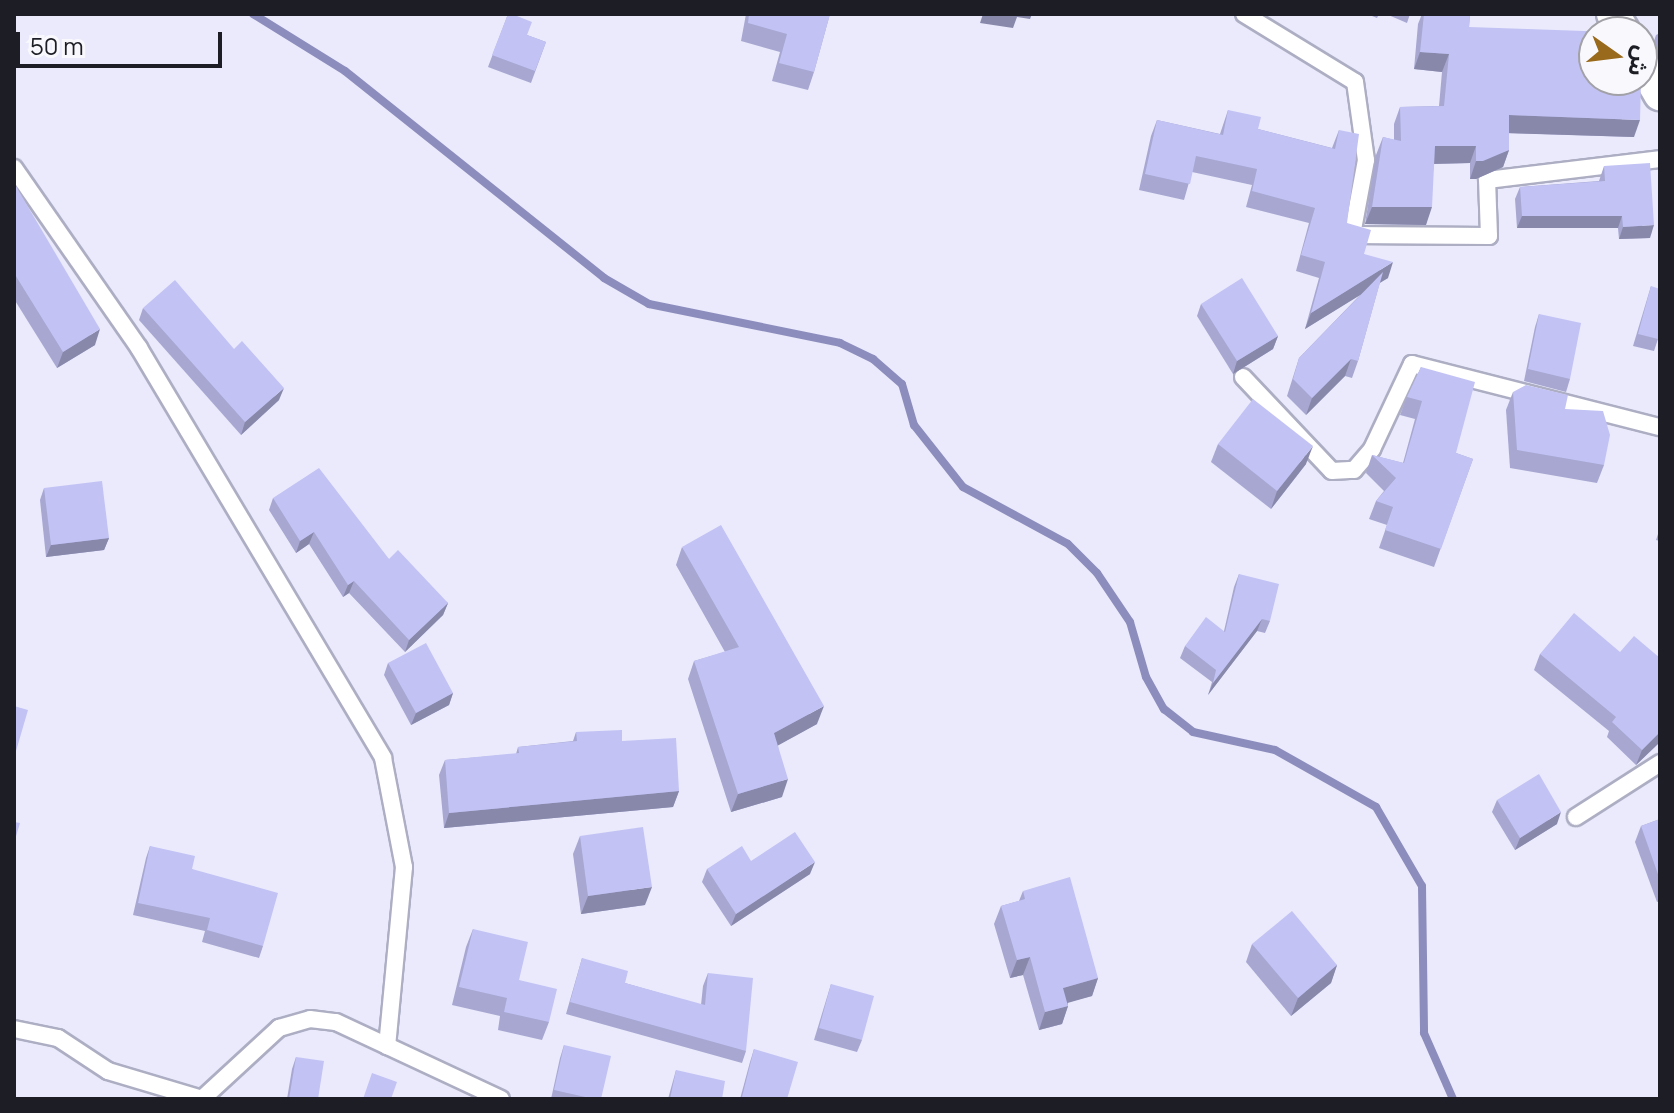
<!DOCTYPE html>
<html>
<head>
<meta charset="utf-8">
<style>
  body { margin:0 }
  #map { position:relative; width:1674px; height:1113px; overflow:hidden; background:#eaeafc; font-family:Manrope,"Noto Sans Arabic",sans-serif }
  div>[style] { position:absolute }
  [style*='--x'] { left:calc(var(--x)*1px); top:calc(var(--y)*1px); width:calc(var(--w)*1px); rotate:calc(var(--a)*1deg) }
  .stream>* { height:8px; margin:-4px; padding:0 4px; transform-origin:4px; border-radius:4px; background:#8d8dbd }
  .roads { filter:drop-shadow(2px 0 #adaec3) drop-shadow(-2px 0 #adaec3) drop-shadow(0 2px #adaec3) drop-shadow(0 -2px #adaec3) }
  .service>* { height:16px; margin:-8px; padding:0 8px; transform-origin:8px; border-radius:8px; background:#fff }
  .minor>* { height:32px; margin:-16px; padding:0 16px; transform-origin:16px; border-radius:16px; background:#fff }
  .wall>* { inset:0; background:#a7a7d2 }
  .shaded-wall>* { inset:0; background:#8888ab }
  .building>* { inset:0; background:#c2c2f4 }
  span { translate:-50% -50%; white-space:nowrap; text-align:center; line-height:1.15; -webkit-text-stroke:6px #f9f9fd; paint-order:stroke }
  .frame { position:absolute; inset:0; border:16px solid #1d1d25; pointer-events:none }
  .north { position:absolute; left:1578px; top:16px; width:80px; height:80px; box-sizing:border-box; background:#f9f9fd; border:2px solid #a1a1a7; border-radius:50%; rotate:104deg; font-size:22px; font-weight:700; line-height:32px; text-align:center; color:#1d1d25 }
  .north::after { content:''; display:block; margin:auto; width:28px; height:36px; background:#9a6a1c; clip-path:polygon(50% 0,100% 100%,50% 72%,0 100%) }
  .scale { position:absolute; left:16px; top:32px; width:206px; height:36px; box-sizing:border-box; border:4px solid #1d1d25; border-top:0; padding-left:10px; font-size:24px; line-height:28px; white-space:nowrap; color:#1d1d25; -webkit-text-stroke:6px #f9f9fd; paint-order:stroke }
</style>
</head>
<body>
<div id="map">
  <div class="stream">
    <i style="--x:253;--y:14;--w:108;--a:31.8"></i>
    <i style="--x:345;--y:71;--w:332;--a:38.6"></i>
    <i style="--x:604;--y:278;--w:52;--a:30"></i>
    <i style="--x:649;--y:304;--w:195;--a:11.5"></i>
    <i style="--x:840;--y:343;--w:37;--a:26"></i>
    <i style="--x:873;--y:359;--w:38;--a:41"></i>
    <i style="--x:902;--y:384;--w:43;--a:73.7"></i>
    <i style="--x:914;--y:425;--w:79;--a:51.7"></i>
    <i style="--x:963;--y:487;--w:119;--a:28.5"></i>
    <i style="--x:1068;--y:544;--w:41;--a:45"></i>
    <i style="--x:1097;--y:573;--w:59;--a:56"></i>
    <i style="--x:1130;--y:622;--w:57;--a:73.8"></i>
    <i style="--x:1146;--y:677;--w:37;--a:61"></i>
    <i style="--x:1164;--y:709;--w:37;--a:38"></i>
    <i style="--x:1193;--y:732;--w:84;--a:12.4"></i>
    <i style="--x:1275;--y:750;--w:116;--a:29.4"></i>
    <i style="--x:1376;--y:807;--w:91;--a:59.8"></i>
    <i style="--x:1422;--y:886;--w:147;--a:89.2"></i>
    <i style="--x:1424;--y:1033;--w:72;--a:66.3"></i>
  </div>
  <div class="roads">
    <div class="service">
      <i style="--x:1244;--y:14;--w:130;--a:31.5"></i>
      <i style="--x:1355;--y:82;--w:79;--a:82"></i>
      <i style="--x:1366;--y:160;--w:76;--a:100.6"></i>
      <i style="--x:1352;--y:235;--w:137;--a:0.4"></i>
      <i style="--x:1489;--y:236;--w:56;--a:-92"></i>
      <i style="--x:1487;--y:180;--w:174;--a:-6.9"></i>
      <i style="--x:14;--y:168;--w:219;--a:55.2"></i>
      <i style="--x:139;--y:348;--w:477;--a:59.2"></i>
      <i style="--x:383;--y:758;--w:111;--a:79.1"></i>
      <i style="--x:404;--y:867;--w:180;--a:95.4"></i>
      <i style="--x:1243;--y:377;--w:129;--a:46.6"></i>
      <i style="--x:1332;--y:471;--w:22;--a:-3"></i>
      <i style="--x:1354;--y:470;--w:28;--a:-49"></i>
      <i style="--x:1372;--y:449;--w:94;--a:-64.8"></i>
      <i style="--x:1412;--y:364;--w:256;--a:14.3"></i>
      <i style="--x:1576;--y:817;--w:100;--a:-32.7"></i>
      <i style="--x:14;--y:1029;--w:45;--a:11.6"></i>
      <i style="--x:58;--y:1038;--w:60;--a:33.4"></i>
      <i style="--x:108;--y:1071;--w:98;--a:16.6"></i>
      <i style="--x:202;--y:1099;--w:105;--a:-42.7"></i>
      <i style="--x:279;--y:1028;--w:32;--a:-16"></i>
      <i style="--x:310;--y:1019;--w:26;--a:7"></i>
      <i style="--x:336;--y:1022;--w:182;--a:25"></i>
    </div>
    <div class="minor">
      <i style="--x:1613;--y:14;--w:21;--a:59"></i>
      <i style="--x:1642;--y:63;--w:36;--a:60"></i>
    </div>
  </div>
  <div class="wall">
    <i style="clip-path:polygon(508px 14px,527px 35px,546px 42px,531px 83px,488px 67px)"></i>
    <i style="clip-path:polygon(746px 14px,830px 14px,814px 72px,808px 90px,772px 81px,780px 52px,741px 41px)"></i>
    <i style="clip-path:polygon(1367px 14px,1379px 14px,1377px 18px)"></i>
    <i style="clip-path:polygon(1386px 14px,1410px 14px,1407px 23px)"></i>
    <i style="clip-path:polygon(1422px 14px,1470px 14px,1469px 27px,1594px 80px,1634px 137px,1509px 133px,1509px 150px,1503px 167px,1476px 179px,1470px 179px,1470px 163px,1434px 164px,1426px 225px,1365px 224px,1376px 155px,1383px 137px,1394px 140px,1394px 124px,1400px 107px,1439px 106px,1442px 72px,1414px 69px,1418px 24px)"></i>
    <i style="clip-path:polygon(1660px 33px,1660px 59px,1652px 47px,1656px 35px)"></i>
    <i style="clip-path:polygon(1228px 110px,1258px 129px,1332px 148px,1339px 130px,1347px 223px,1364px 254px,1388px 278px,1380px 282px,1358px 361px,1352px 378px,1345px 376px,1306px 415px,1287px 396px,1299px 358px,1361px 294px,1305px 329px,1319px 278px,1296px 271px,1309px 223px,1246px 207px,1252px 185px,1192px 172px,1184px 200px,1139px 190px,1151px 136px,1157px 120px,1220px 134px)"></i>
    <i style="clip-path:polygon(1604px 166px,1650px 238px,1619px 239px,1618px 228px,1517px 228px,1515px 199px,1520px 187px,1599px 181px)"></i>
    <i style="clip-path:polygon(14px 183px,95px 345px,57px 368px,14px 299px)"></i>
    <i style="clip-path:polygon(1651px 286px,1658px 339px,1654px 351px,1633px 346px)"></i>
    <i style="clip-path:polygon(1201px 304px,1278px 336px,1273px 349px,1233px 374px,1197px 316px)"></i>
    <i style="clip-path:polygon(143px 308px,279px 400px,241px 435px,139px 320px)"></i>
    <i style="clip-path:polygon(1539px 314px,1570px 379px,1566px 392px,1524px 381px,1535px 327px)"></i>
    <i style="clip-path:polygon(1421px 367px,1456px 453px,1473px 459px,1434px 567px,1379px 548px,1387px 525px,1369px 519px,1376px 501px,1384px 491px,1366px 473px,1372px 455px,1403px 463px,1415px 419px,1400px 415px,1407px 397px)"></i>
    <i style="clip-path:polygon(1513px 392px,1565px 409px,1604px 465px,1597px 483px,1510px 468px,1506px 410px)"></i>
    <i style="clip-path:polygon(1218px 444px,1306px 464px,1271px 509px,1211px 462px)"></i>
    <i style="clip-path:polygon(44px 488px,109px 538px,104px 550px,46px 557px,40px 500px)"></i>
    <i style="clip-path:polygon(273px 498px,389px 559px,448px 603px,443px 615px,405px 652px,349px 593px,343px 597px,309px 544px,296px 553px,269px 510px)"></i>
    <i style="clip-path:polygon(1660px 528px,1660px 541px,1656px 540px)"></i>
    <i style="clip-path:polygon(682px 547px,817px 724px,778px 745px,782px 797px,731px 812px,688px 679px,694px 661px,725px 652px,676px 565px)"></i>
    <i style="clip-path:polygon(1239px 574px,1270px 621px,1265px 633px,1257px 631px,1208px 695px,1212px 682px,1180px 658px,1185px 646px,1224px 631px,1234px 587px)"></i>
    <i style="clip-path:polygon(1620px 652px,1660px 658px,1660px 742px,1636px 765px,1607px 737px,1609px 731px,1534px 670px,1540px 654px)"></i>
    <i style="clip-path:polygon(388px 663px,453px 693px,449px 705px,411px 725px,384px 675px)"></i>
    <i style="clip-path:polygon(576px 732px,622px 741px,679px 791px,673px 807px,444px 828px,439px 775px,445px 760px,516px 754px,518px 747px,573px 741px)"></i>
    <i style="clip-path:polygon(1497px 800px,1557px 824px,1515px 850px,1492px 812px)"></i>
    <i style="clip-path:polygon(1660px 819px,1660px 901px,1657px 902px,1635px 842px,1641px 826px)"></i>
    <i style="clip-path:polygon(580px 836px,645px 905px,581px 914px,573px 854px)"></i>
    <i style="clip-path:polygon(150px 846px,192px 869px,263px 946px,259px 958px,202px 942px,205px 931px,133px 915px,146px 858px)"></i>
    <i style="clip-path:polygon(751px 861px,810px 874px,731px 926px,702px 882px,707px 869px)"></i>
    <i style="clip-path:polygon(1023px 891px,1098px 978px,1092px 996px,1068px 1002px,1068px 1006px,1062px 1024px,1039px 1030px,1023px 975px,1010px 978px,994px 924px,1001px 906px,1019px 901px)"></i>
    <i style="clip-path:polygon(473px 929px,519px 980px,549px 1022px,542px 1040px,498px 1030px,500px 1016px,452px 1005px,466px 947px)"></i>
    <i style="clip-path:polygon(1252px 944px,1337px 965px,1331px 983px,1291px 1016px,1246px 962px)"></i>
    <i style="clip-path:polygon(582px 958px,625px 983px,701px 1005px,703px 986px,708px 973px,746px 1051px,742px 1063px,566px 1014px)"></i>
    <i style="clip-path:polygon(831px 984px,862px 1040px,857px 1052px,814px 1040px)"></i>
    <i style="clip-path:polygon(564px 1045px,601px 1099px,551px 1099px,560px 1058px)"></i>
    <i style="clip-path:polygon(754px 1049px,787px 1099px,740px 1099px,750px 1062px)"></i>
    <i style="clip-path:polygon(296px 1057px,318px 1099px,287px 1099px,292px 1069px)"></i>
    <i style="clip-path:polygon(676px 1070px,722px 1099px,668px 1099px)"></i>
  </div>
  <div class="shaded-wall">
    <i style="clip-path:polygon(983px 14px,1032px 14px,1030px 19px,1017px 17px,1013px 28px,980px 23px)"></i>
    <i style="clip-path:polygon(1420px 52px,1449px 54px,1442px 72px,1414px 69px)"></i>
    <i style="clip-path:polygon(1509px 115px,1640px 120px,1634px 137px,1503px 133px)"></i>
    <i style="clip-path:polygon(1435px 146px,1476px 146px,1470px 163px,1429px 164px)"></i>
    <i style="clip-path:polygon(1509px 150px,1503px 167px,1476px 179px,1470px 179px,1476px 161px)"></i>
    <i style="clip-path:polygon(1372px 207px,1432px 207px,1426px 225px,1365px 224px)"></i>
    <i style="clip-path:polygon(1522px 216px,1622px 216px,1618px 228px,1517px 228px)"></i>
    <i style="clip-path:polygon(1654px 225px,1650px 238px,1619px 239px,1623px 227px)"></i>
    <i style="clip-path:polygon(1393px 262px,1388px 278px,1305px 329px,1311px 313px)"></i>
    <i style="clip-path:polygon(100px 329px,95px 345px,57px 368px,63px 352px)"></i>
    <i style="clip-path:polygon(1278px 336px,1273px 349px,1233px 374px,1237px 361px)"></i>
    <i style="clip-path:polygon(1351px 359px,1345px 376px,1306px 415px,1312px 398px)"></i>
    <i style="clip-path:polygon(284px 388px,279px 400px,241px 435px,245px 422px)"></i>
    <i style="clip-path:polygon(1313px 446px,1306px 464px,1271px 509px,1277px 491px)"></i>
    <i style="clip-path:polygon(314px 532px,309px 544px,296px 553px,300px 541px)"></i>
    <i style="clip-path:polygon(109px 538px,104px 550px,46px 557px,51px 545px)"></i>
    <i style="clip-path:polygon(354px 581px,349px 593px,343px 597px,348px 585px)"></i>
    <i style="clip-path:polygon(448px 603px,443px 615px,405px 652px,409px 640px)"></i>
    <i style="clip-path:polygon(1262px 619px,1257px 631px,1208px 695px,1213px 683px)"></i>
    <i style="clip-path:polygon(453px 693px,449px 705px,411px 725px,416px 713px)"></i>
    <i style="clip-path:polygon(824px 706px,817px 724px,768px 751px,774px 733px)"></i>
    <i style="clip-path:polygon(1660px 732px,1660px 742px,1636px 765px,1642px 750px)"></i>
    <i style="clip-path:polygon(788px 779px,782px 797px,731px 812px,738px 794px)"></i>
    <i style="clip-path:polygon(679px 791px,673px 807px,444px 828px,449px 813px)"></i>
    <i style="clip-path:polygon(1561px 812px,1557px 824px,1515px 850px,1520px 838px)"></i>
    <i style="clip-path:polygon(815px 862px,810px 874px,731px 926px,736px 914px)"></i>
    <i style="clip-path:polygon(652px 887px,645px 905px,581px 914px,588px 896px)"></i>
    <i style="clip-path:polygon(1030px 957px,1023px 975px,1010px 978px,1017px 960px)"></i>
    <i style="clip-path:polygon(1337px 965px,1331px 983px,1291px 1016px,1298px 998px)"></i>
    <i style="clip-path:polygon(1098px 978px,1092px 996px,1057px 1006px,1063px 988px)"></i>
    <i style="clip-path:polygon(1068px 1006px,1062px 1024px,1039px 1030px,1045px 1012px)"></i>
  </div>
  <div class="building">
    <i style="clip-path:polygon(508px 14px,512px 14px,532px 22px,527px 35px,546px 42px,535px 71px,492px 55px)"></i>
    <i style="clip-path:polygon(749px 14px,830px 14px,814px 72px,779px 63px,787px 34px,748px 23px)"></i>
    <i style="clip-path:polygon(1424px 14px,1470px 14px,1469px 27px,1613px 32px,1594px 32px,1594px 80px,1612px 80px,1612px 82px,1641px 83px,1640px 120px,1509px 115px,1509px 150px,1483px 161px,1476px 161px,1476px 146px,1435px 146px,1432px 207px,1372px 207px,1383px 137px,1401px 141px,1400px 107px,1444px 106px,1449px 54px,1420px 52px)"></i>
    <i style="clip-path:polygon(1228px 110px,1261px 117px,1258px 129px,1335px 149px,1339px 130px,1359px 134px,1347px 223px,1371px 230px,1364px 254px,1393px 262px,1311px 313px,1325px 262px,1301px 255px,1315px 208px,1252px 191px,1257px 169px,1196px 156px,1190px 184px,1145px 174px,1157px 120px,1223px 135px)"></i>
    <i style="clip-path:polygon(1650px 163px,1654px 225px,1623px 227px,1622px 216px,1522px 216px,1520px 187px,1605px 181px,1604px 166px)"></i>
    <i style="clip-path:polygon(14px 183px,100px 329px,63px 352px,14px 273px)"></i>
    <i style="clip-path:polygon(1383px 272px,1358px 361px,1351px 359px,1312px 398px,1293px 379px,1299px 358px)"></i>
    <i style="clip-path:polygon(1242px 278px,1278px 336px,1237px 361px,1201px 304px)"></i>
    <i style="clip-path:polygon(175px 280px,234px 349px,242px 341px,284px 388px,245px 422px,143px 308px)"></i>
    <i style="clip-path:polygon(1651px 286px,1660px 289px,1660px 332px,1658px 339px,1638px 334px)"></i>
    <i style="clip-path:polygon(1539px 314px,1581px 323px,1570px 379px,1528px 369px)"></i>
    <i style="clip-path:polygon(1421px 367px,1475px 382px,1456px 453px,1473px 459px,1441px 549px,1385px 530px,1393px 507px,1376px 501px,1396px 478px,1372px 455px,1404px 463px,1422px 401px,1407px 397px)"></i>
    <i style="clip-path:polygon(1526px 385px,1568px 395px,1565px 409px,1603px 411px,1610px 435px,1604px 465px,1517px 450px,1513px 392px)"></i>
    <i style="clip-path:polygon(1253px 399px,1313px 446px,1277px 491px,1218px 444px)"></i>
    <i style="clip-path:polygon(319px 468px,389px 559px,398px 550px,448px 603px,409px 640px,354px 581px,348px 585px,314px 532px,300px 541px,273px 498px)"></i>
    <i style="clip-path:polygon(102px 481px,109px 538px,51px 545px,44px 488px)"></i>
    <i style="clip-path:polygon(721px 525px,824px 706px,774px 733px,788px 779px,738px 794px,694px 661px,739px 647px,682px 547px)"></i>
    <i style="clip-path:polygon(1239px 574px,1279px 584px,1270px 621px,1262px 619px,1213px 683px,1216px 670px,1185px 646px,1206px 617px,1225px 632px)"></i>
    <i style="clip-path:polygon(1574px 613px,1620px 652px,1634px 636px,1660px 658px,1660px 732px,1642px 750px,1612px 722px,1616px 717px,1540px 654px)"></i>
    <i style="clip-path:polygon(426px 643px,453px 693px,416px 713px,388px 663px)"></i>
    <i style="clip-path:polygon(14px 706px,28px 710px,14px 758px)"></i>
    <i style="clip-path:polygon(622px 730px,622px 741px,676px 738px,679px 791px,449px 813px,445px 760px,519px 753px,518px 747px,577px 741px,576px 732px)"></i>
    <i style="clip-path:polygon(1539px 774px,1561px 812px,1520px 838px,1497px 800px)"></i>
    <i style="clip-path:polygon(1660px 819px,1660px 880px,1641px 826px)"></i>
    <i style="clip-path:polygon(14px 822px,20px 823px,14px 843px)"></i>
    <i style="clip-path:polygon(643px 827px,652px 887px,588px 896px,580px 836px)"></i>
    <i style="clip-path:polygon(795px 832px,815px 862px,736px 914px,707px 869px,742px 846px,751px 861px)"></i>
    <i style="clip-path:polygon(150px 846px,195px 856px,192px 869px,278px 893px,263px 946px,207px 930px,210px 918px,138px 903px)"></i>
    <i style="clip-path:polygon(1070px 877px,1098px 978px,1063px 988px,1068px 1006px,1045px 1012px,1030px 957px,1017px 960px,1001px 906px,1025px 899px,1023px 891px)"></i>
    <i style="clip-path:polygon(1292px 911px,1337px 965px,1298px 998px,1252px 944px)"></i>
    <i style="clip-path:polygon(473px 929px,528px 942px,519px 980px,557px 989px,549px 1022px,504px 1012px,507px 998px,459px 987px)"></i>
    <i style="clip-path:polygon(582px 958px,628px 971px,625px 983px,705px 1005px,708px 973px,753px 978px,746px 1051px,570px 1002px)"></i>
    <i style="clip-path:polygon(831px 984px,874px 996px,862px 1040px,819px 1028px)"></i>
    <i style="clip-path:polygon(564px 1045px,611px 1056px,601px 1099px,594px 1099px,554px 1090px)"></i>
    <i style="clip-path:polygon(754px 1049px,798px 1062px,787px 1099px,749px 1099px,742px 1097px)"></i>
    <i style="clip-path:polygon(296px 1057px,324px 1061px,318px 1099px,289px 1099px)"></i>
    <i style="clip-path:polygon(676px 1070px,725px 1081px,722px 1099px,670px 1099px)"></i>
    <i style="clip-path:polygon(372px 1073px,397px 1082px,391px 1099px,363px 1099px)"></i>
  </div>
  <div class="frame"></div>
  <div class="north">ش</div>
  <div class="scale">50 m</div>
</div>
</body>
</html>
